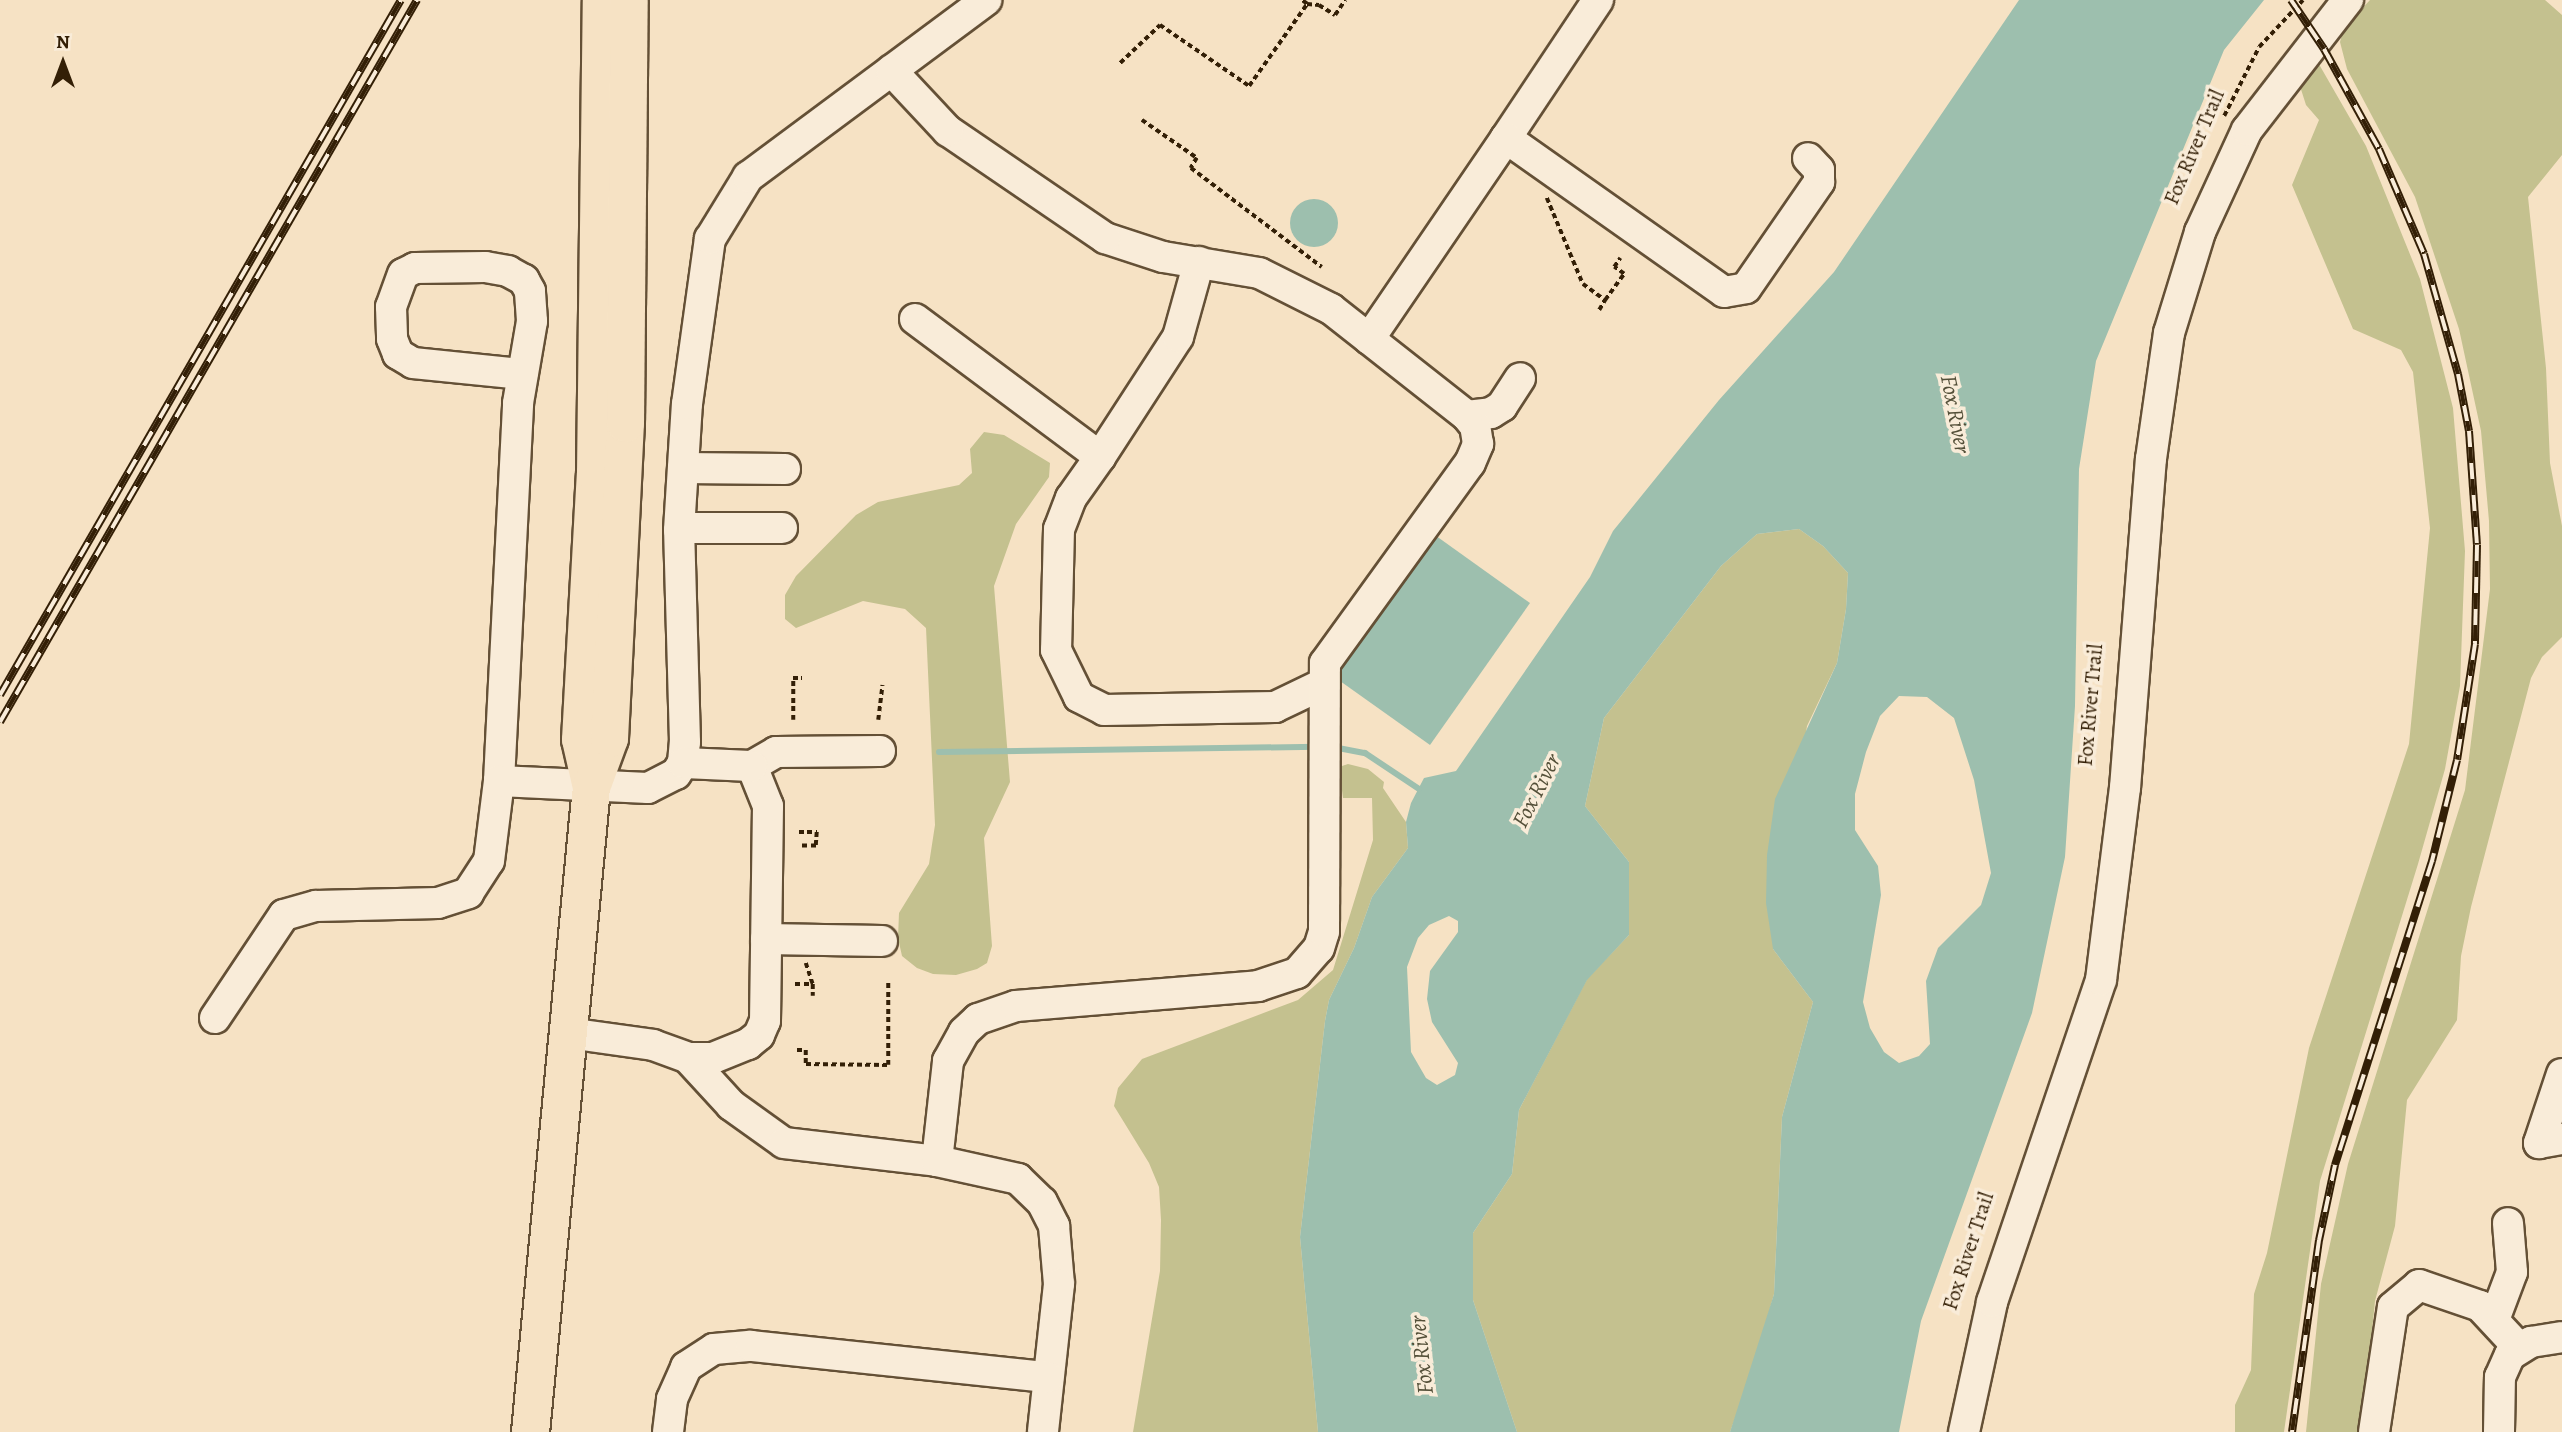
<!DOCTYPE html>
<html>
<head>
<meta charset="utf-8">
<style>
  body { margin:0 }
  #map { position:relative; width:2562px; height:1432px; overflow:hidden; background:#f6e2c4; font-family:Alegreya,serif }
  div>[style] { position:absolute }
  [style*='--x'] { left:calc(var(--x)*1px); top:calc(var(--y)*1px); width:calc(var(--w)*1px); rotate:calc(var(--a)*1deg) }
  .green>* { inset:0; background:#c4c18f }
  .water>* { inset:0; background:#9dbfae }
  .round { border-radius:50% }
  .stream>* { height:6px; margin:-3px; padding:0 3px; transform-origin:3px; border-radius:3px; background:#9dbfae }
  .path>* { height:3.5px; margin-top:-1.75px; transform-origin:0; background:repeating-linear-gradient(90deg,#331f06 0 5px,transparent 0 8.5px) }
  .roads { filter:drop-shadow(2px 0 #645036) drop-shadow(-2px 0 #645036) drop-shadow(0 2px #645036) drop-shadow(0 -2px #645036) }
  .minor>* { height:30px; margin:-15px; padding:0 15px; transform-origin:15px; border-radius:15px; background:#f9ecd9 }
  .major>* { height:37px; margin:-18.5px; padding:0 18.5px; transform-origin:18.5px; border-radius:18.5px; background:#f6e2c4 }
  .rail>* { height:8px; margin-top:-4px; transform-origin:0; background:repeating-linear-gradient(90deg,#f9ecd9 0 16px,#331f06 0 32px); box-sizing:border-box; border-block:2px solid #331f06 }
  span { translate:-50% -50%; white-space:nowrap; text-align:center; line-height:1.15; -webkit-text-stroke:7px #f9ecd9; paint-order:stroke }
  .street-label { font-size:21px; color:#331f06 }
  .water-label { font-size:23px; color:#534f38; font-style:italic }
  .north { position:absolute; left:28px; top:28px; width:70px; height:70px; -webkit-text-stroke:5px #f9ecd9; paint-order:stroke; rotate:0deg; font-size:19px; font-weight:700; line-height:28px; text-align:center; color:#331f06 }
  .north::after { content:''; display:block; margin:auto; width:24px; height:32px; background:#331f06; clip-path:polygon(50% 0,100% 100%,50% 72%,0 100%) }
</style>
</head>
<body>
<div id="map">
  <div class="green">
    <i style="clip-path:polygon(2370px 0,2545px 0,2562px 15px,2562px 155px,2528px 197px,2546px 368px,2550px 463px,2562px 526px,2562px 637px,2542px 657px,2531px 678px,2471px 907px,2461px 956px,2457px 1020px,2407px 1100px,2395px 1226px,2375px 1301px,2362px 1432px,2306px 1432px,2321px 1284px,2348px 1164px,2465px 790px,2490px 589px,2489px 521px,2481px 431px,2459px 329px,2415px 197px,2347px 69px,2340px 42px,2344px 28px)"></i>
    <i style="clip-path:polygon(2311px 62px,2320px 66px,2366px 146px,2420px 279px,2453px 408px,2465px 551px,2460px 686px,2445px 769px,2418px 864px,2320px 1181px,2284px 1432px,2235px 1432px,2235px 1405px,2251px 1370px,2254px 1294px,2267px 1253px,2309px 1048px,2409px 744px,2430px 528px,2413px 372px,2401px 350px,2353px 329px,2292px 185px,2319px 120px,2306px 105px,2298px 80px)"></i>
    <i style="clip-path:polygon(984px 432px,1004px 435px,1050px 463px,1049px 477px,1016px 524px,994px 586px,1010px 782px,984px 838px,992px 946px,987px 963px,977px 969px,956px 975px,933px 974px,917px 968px,902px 956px,898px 938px,899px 913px,929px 864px,935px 825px,926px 628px,905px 609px,863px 601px,796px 628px,785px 619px,785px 595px,796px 576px,856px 515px,878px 502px,959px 485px,972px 473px,970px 449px)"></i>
    <i style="clip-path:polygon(1799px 529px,1823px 546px,1848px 573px,1846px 609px,1837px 663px,1807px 726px,1773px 949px,1813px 1002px,1782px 1117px,1774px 1294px,1752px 1372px,1730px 1432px,1517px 1432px,1473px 1300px,1473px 1233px,1512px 1174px,1519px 1110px,1587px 979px,1629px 935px,1629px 862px,1585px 806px,1604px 718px,1721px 566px,1757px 534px)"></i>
    <i style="clip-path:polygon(1348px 764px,1368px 769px,1384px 782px,1383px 788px,1406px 822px,1408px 848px,1372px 897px,1354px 948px,1329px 1000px,1325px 1021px,1300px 1237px,1318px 1432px,1133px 1432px,1160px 1271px,1161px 1220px,1159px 1187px,1149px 1163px,1114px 1106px,1118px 1088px,1142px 1059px,1298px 1000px,1333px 970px,1373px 840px,1372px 798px,1343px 798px,1339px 767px)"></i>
  </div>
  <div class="water">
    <i style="clip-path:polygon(evenodd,2019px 0,2264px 0,2224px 50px,2096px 361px,2079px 469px,2075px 706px,2065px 857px,2032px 1013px,1921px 1321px,1899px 1432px,1730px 1432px,1774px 1294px,1782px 1117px,1813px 1002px,1773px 949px,1766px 903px,1767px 855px,1775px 799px,1837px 663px,1846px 609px,1848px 573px,1823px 546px,1799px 529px,1757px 534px,1721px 566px,1604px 718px,1585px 806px,1629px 862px,1629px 935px,1587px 980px,1519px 1110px,1512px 1174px,1473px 1233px,1473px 1300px,1517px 1432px,1318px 1432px,1300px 1237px,1325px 1021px,1329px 1000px,1354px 948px,1372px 897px,1408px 848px,1406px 822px,1411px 803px,1424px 778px,1456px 771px,1590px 577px,1613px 531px,1719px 400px,1834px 272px,2019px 0,1899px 696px,1927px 697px,1954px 718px,1974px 780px,1991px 873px,1981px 905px,1938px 948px,1926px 981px,1930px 1044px,1919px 1056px,1899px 1063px,1884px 1052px,1870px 1028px,1863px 1002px,1881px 895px,1878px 866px,1855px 830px,1855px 794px,1866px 752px,1880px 716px,1899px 696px,2019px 0,1449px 916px,1458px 921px,1458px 932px,1430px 971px,1427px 999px,1432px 1022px,1458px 1063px,1455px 1075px,1437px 1085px,1426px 1078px,1411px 1052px,1407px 967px,1418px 938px,1429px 925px,1449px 916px)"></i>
    <i class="round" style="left:1290px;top:199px;width:48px;height:48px"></i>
    <i style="clip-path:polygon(1432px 533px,1530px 603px,1430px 745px,1333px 676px)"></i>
  </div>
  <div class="stream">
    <i style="--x:1333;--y:747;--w:33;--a:11"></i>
    <i style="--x:1365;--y:753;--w:65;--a:33.7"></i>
    <i style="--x:939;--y:752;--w:379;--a:-0.8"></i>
  </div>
  <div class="path">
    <i style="--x:1307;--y:4;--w:12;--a:5"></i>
    <i style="--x:1319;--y:5;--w:19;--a:32"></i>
    <i style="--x:1335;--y:15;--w:18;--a:-56"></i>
    <i style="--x:1120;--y:63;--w:55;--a:-43.5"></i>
    <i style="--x:1160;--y:25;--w:108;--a:34.4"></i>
    <i style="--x:1249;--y:86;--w:100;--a:-54.7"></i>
    <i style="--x:1307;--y:4;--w:7;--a:-146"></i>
    <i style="--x:2224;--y:116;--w:77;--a:-63.1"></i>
    <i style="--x:2259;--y:47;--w:64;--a:-46.9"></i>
    <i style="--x:1142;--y:120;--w:67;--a:34.6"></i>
    <i style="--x:1197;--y:158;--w:12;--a:121"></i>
    <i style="--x:1191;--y:168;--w:164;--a:37.1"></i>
    <i style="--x:1547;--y:198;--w:93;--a:67.3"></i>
    <i style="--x:1583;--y:284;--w:27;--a:36"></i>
    <i style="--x:1605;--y:300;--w:32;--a:-54"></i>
    <i style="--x:1624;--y:274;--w:12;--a:-145"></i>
    <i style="--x:1614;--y:267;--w:11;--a:-56"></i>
    <i style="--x:1599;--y:310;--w:12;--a:-59"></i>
    <i style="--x:793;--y:720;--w:42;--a:-90"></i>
    <i style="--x:793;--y:678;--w:9;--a:0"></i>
    <i style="--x:878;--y:720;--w:35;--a:-83"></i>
    <i style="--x:799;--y:832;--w:18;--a:0"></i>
    <i style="--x:817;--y:832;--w:14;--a:94"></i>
    <i style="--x:816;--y:846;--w:17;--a:180"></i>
    <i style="--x:806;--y:963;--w:22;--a:72"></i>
    <i style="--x:795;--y:984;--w:18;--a:0"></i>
    <i style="--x:813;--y:984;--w:12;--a:90"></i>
    <i style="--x:797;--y:1050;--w:9;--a:0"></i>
    <i style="--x:806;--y:1050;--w:14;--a:90"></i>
    <i style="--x:806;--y:1064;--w:82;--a:0.7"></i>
    <i style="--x:888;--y:1065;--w:84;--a:-90"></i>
  </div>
  <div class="roads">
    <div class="minor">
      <i style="--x:1506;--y:138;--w:166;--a:-56.3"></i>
      <i style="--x:915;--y:319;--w:231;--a:36.7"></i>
      <i style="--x:1100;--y:457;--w:143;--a:-57"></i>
      <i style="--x:1178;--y:337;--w:78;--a:-74.4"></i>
      <i style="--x:1369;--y:339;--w:243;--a:-55.7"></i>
      <i style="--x:1506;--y:138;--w:267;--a:35.2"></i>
      <i style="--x:1724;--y:292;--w:22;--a:-10"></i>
      <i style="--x:1746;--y:288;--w:129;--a:-55.4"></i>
      <i style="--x:1819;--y:182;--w:12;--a:-90"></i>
      <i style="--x:1819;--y:170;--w:16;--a:-133"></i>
      <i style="--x:1467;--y:416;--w:24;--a:-7"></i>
      <i style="--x:1491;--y:413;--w:13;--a:-32"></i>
      <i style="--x:1502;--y:406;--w:33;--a:-57"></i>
      <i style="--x:1100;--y:457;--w:50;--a:125.3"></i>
      <i style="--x:1071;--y:498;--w:33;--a:111"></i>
      <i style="--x:1059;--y:529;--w:121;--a:91.4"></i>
      <i style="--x:1056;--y:650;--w:52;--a:63.9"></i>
      <i style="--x:1079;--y:697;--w:28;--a:27"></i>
      <i style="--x:1104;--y:710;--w:171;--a:-1"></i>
      <i style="--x:1275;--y:707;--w:53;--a:-25.6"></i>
      <i style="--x:683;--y:468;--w:102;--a:0.6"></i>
      <i style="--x:680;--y:528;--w:102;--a:0"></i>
      <i style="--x:752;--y:766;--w:28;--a:-30"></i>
      <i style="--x:776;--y:752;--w:104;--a:-0.6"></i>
      <i style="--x:499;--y:781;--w:378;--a:-87.1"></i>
      <i style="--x:518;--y:403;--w:83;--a:-80.3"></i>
      <i style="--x:532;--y:321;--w:30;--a:-94"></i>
      <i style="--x:530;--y:291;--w:13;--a:-119"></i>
      <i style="--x:524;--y:280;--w:18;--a:-151"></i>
      <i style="--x:508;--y:271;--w:23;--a:-170"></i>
      <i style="--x:485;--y:267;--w:70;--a:179.2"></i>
      <i style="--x:415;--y:268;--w:13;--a:153"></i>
      <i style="--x:403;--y:274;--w:35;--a:110"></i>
      <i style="--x:391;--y:307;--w:32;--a:88"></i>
      <i style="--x:392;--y:339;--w:16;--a:68"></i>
      <i style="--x:398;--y:354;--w:17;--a:31"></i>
      <i style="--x:413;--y:363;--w:110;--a:5.8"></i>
      <i style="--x:766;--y:939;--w:116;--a:1"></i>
      <i style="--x:215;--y:1018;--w:124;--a:-56.2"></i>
      <i style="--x:284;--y:915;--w:33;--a:-16"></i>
      <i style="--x:316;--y:906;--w:122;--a:-1.4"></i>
      <i style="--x:438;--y:903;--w:32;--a:-18"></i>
      <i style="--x:468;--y:893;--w:38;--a:-57"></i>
      <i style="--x:489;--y:861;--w:81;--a:-82.9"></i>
      <i style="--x:499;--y:781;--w:149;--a:2.7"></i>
      <i style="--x:648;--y:788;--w:31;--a:-27"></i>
      <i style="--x:676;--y:774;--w:13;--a:-58"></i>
      <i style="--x:683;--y:763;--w:21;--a:-85"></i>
      <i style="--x:685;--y:742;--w:212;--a:-91.6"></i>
      <i style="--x:679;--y:530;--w:126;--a:-86.4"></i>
      <i style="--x:687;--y:404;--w:167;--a:-82.1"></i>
      <i style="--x:710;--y:239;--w:73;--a:-58.5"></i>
      <i style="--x:748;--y:177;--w:297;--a:-36.6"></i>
      <i style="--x:568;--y:1033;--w:86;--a:8"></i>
      <i style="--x:653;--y:1045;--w:37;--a:20"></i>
      <i style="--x:688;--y:1058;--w:25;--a:0"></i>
      <i style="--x:713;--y:1058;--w:38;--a:-22"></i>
      <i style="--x:748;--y:1044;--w:14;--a:-39"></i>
      <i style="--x:759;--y:1035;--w:15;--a:-67"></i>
      <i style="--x:765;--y:1021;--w:215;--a:-89.2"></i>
      <i style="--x:768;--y:806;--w:43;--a:-111.8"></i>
      <i style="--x:752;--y:766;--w:69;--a:-177.5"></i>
      <i style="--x:688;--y:1058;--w:64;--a:47.5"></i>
      <i style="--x:731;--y:1105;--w:65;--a:35.6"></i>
      <i style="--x:784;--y:1143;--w:154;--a:6.7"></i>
      <i style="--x:937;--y:1161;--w:101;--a:-83.7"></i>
      <i style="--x:948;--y:1061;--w:33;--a:-61"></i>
      <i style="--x:964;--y:1032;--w:19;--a:-43"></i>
      <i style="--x:978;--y:1019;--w:40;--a:-18.9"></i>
      <i style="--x:1016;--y:1006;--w:243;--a:-4.7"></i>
      <i style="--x:1258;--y:986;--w:41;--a:-18.4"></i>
      <i style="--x:1297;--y:973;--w:33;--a:-49"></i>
      <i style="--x:1319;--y:948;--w:17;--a:-73"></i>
      <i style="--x:1324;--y:932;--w:269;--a:-89.8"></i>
      <i style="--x:1325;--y:663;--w:247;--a:-54.1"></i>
      <i style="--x:1470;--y:463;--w:21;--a:-67"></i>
      <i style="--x:1478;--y:444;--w:18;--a:-99"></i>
      <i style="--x:1475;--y:426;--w:13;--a:-129"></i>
      <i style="--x:1467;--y:416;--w:173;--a:-141.8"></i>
      <i style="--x:1331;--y:309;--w:80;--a:-153.4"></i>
      <i style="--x:1259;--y:273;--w:97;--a:-170.5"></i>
      <i style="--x:1163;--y:257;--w:61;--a:-161.9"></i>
      <i style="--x:1105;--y:238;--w:190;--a:-145.7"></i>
      <i style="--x:948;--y:131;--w:83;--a:-133.1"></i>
      <i style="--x:2562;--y:1074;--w:73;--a:108.4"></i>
      <i style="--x:2539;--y:1143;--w:23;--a:-10"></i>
      <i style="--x:937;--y:1161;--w:83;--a:12.5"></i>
      <i style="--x:1018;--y:1179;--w:33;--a:44"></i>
      <i style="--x:1042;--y:1202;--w:27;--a:63"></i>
      <i style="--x:1054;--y:1226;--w:58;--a:85.1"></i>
      <i style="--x:1059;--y:1284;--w:149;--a:96.2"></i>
      <i style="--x:2494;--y:1320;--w:51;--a:-69.4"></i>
      <i style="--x:2512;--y:1272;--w:49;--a:-94.7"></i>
      <i style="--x:668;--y:1432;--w:33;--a:-83"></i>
      <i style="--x:672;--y:1399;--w:35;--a:-66"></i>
      <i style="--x:686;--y:1367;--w:33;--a:-33"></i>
      <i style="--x:714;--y:1349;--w:37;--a:-5"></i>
      <i style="--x:751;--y:1346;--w:299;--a:6"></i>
      <i style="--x:1964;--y:1432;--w:133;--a:-77.8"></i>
      <i style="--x:1992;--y:1302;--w:340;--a:-71.3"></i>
      <i style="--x:2101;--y:980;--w:193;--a:-82.9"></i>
      <i style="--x:2125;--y:788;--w:330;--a:-85.5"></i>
      <i style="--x:2151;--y:459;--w:127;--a:-81.9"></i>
      <i style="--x:2169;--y:333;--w:106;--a:-72.9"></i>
      <i style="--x:2200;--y:232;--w:112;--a:-65.3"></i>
      <i style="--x:2247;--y:130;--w:165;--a:-52.2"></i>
      <i style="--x:2374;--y:1432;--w:126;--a:-81.4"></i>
      <i style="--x:2393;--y:1307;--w:34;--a:-40"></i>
      <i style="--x:2419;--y:1285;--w:65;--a:19"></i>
      <i style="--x:2480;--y:1306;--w:57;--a:47.1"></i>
      <i style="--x:2499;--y:1432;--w:55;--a:-89"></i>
      <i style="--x:2500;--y:1377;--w:24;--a:-66"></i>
      <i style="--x:2510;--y:1355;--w:25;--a:-32"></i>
      <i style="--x:2531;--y:1342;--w:31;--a:-9"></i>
    </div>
    <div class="major">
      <i style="--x:591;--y:787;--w:49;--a:-102.9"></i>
      <i style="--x:580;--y:739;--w:266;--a:-86.8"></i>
      <i style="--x:595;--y:473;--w:473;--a:-89.3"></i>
      <i style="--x:530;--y:1432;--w:648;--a:-84.6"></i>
      <i style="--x:591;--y:787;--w:52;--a:-69.8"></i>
      <i style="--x:609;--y:738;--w:315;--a:-87.1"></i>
      <i style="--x:625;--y:423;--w:423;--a:-89.5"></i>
    </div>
  </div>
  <div class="rail">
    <i style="--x:2291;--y:0;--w:59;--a:56"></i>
    <i style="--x:2324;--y:49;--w:114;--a:61.2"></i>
    <i style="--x:2379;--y:149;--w:114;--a:66.8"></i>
    <i style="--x:2424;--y:254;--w:125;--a:74.2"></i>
    <i style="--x:2458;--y:374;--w:58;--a:79.1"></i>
    <i style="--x:2469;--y:431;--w:114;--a:86"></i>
    <i style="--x:2477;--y:545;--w:99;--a:91.2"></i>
    <i style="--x:2475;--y:644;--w:117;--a:98.8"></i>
    <i style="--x:2457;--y:760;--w:104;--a:103.9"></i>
    <i style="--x:2432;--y:861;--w:319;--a:107.7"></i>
    <i style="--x:2335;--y:1165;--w:77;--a:102"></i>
    <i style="--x:2319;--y:1240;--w:194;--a:98"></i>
    <i style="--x:0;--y:695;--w:802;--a:-60.02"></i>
    <i style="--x:0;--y:722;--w:834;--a:-59.99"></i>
  </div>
  <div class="street-label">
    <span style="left:2194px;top:147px;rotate:-67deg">Fox River Trail</span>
    <span style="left:2090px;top:705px;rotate:-85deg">Fox River Trail</span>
    <span style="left:1968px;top:1251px;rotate:-72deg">Fox River Trail</span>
  </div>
  <div class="water-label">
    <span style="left:1955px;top:414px;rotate:79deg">Fox River</span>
    <span style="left:1537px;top:791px;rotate:-63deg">Fox River</span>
    <span style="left:1422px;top:1355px;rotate:-96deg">Fox River</span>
  </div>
  <div class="north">N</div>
</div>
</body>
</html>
